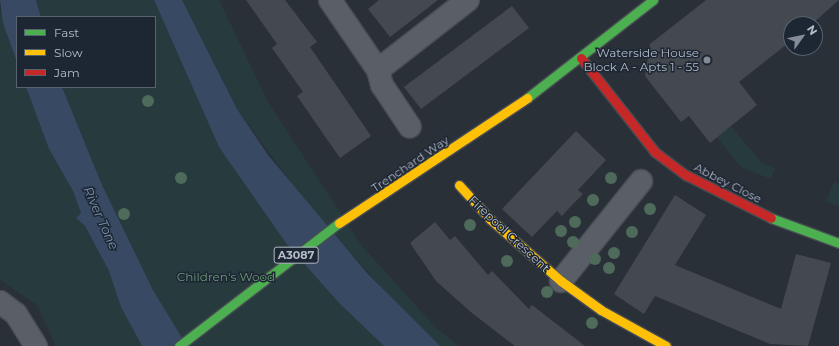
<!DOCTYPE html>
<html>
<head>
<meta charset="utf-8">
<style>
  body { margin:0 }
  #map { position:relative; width:839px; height:346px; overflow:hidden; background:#2a3038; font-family:Montserrat,sans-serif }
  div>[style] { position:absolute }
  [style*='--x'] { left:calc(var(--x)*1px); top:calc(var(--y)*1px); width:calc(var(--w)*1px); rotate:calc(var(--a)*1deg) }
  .green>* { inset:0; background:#273a3e }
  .water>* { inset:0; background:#384963 }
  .building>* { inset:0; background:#444950 }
  .roads { filter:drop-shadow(1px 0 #484c53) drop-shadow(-1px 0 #484c53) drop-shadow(0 1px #484c53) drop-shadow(0 -1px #484c53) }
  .street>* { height:22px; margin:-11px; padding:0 11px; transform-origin:11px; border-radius:11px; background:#5a5e66 }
  .fast>* { height:9px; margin:-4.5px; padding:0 4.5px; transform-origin:4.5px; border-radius:4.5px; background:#4caf50 }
  .slow>* { height:9px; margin:-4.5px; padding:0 4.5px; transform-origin:4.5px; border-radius:4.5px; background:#ffc107 }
  .jam>* { height:9px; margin:-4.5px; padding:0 4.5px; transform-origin:4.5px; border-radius:4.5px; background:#c62828 }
  .trees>* { width:12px; height:12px; margin:-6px; border-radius:50%; background:#4e6a5a }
  .dots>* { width:11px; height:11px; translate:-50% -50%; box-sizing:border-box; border:2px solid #1d2633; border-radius:50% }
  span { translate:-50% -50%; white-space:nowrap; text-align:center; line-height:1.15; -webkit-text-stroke:3px #1d2633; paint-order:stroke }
  .shield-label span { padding:1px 3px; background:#1d2633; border:1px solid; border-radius:3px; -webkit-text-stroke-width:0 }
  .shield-label { font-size:11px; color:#b4bcc9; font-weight:700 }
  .poi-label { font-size:12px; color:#b4bcc9 }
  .right { translate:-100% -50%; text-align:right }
  .street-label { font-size:12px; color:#b4bcc9 }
  .park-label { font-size:12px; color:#6b9a76 }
  .water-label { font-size:13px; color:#7c92b1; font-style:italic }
  .legend { position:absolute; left:16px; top:16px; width:140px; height:72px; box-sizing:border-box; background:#1d2633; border:1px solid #59626f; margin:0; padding:5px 7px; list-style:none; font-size:12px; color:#b4bcc9 }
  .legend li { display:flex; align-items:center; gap:8px; height:20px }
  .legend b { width:20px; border:1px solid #59626f }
  .north { position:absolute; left:783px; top:16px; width:40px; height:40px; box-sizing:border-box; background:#1d2633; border:1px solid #59626f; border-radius:50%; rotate:57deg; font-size:11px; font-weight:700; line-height:16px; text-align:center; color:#b4bcc9 }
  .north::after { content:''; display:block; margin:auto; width:14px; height:18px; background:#848b96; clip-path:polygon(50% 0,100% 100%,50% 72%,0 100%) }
</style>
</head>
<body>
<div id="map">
  <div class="green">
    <i style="clip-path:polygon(36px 0,154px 0,219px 147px,339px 303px,384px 346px,187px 346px,153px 290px,102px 185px,62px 87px,155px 87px,155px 17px,41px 17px)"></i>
    <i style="clip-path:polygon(182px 0,219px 0,268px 102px,362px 246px,436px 328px,459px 346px,440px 346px,410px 319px,309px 207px,237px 109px)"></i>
    <i style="clip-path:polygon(0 9px,17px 62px,17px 87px,26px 87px,49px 149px,73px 191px,81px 213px,76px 218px,85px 226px,109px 271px,121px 307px,142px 346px,56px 346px,37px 305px,0 280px)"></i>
    <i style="clip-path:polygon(731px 126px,761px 162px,775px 168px,771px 179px,741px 167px,717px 137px)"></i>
    <i style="clip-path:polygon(834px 181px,839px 184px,839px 206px,826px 202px)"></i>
  </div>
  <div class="water">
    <i style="clip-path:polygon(0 0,36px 0,41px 17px,17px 17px,17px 62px,3px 23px)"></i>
    <i style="clip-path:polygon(154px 0,182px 0,237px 109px,268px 155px,367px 273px,440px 346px,384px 346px,339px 303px,286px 243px,219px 147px)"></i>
    <i style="clip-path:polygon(26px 87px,62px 87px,102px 185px,153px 290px,187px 346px,142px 346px,121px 307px,109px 271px,85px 226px,76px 218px,81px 213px,73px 191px,49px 149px)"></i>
  </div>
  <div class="building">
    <i style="clip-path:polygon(246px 0,285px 0,317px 42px,310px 47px,371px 136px,340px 158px,297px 96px,303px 92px,272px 48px,277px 44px)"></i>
    <i style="clip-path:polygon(379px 0,438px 0,390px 37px,368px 9px)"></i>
    <i style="clip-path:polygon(706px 0,839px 0,812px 24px,791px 24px,791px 41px,739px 82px,757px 105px,710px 143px,689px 116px,681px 122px,645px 76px,650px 44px)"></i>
    <i style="clip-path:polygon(512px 6px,529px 28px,421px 109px,404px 87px)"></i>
    <i style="clip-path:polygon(576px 131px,606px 160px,578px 190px,583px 194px,573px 204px,562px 216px,557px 211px,532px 237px,502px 209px)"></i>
    <i style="clip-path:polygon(675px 195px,706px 215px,675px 265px,781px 309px,796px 254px,831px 263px,808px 346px,770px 344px,655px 296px,644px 314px,614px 294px)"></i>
    <i style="clip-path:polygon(435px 222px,450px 240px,455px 236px,488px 275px,492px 271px,529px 309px,532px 305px,585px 346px,515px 346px,472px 313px,436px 281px,410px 243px)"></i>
  </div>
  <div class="roads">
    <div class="street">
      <i style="--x:330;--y:0;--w:85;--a:55.6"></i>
      <i style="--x:378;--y:70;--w:114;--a:-37.9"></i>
      <i style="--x:378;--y:70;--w:16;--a:75"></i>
      <i style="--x:382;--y:85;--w:50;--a:56.3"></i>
      <i style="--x:561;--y:281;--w:128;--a:-51.3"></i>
      <i style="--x:0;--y:302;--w:20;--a:37"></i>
      <i style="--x:16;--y:314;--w:38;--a:58"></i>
    </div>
    <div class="fast">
      <i style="--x:527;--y:98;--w:160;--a:-37.9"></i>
      <i style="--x:771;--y:218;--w:72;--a:20.2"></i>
      <i style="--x:179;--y:346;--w:202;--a:-37.6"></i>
    </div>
    <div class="slow">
      <i style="--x:459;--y:185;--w:46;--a:47.6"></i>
      <i style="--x:490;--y:219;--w:94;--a:41.1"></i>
      <i style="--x:561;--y:281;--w:49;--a:35.9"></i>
      <i style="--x:601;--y:310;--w:74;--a:29"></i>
      <i style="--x:339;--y:223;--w:226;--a:-33.6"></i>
    </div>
    <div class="jam">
      <i style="--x:581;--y:58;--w:120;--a:51.8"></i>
      <i style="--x:655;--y:152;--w:39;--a:37"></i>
      <i style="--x:686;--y:175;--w:95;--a:26.8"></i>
    </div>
  </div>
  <div class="trees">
    <i style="left:148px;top:101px"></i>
    <i style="left:181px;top:178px"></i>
    <i style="left:611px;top:178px"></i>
    <i style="left:593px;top:200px"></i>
    <i style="left:650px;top:209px"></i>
    <i style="left:124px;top:214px"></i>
    <i style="left:575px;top:222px"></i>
    <i style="left:470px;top:225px"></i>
    <i style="left:561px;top:231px"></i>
    <i style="left:632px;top:232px"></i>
    <i style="left:573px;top:242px"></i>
    <i style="left:614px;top:253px"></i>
    <i style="left:595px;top:259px"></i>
    <i style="left:507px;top:261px"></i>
    <i style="left:609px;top:268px"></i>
    <i style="left:547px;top:292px"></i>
    <i style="left:592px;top:323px"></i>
  </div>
  <div class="dots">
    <i style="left:707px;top:60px;background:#848b96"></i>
  </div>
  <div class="shield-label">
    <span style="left:296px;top:255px">A3087</span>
  </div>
  <div class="poi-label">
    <span class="right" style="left:699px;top:60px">Waterside House<br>Block A - Apts 1 - 55</span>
  </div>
  <div class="street-label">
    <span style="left:410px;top:164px;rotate:-34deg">Trenchard Way</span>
    <span style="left:728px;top:183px;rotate:27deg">Abbey Close</span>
    <span style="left:509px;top:234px;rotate:43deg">Firepool Crescent</span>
  </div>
  <div class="park-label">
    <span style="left:226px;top:277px">Children's Wood</span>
  </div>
  <div class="water-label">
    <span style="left:101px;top:218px;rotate:66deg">River Tone</span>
  </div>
  <ul class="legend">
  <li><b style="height:5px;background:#4caf50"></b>Fast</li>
  <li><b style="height:5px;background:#ffc107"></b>Slow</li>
  <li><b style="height:5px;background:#c62828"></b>Jam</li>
  </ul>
  <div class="north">N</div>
</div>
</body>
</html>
